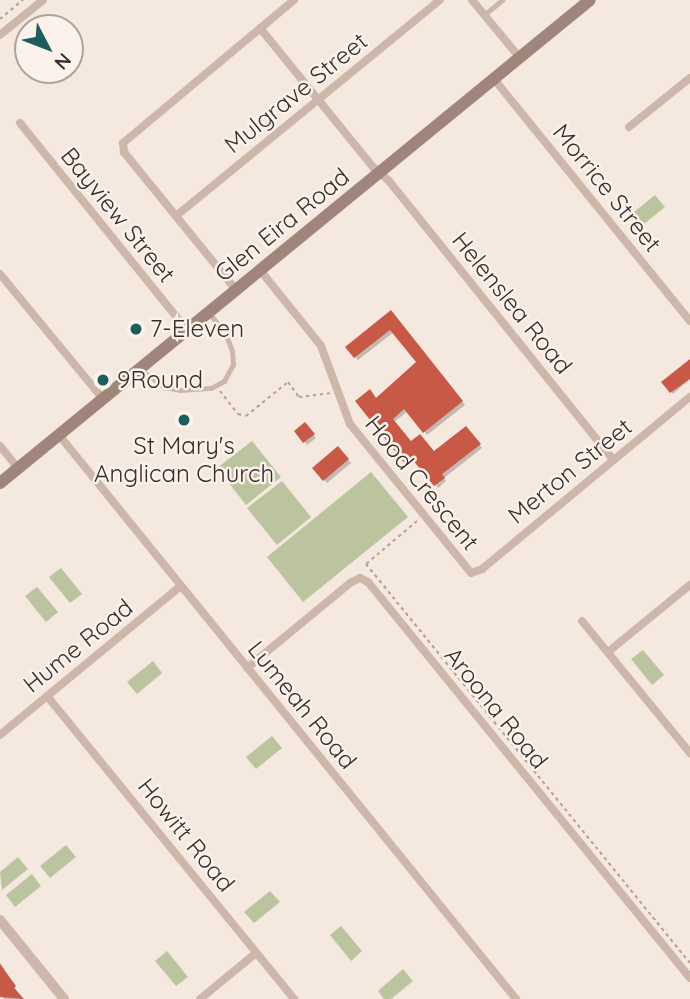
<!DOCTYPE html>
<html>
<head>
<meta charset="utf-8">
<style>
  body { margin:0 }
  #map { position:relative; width:690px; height:999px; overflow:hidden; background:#f4e8df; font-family:Quicksand,sans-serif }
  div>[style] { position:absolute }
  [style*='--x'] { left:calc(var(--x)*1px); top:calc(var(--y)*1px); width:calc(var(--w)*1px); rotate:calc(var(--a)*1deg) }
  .green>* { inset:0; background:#bbc49e }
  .shadow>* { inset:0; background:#0003 }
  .building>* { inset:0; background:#c95947 }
  .path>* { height:2px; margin-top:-1px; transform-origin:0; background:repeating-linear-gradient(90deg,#b8a094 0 3.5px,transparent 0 7px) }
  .service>* { height:4.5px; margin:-2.25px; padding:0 2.25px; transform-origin:2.25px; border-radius:2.25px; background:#cdb6aa }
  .minor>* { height:8px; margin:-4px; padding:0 4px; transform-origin:4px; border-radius:4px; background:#cdb6aa }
  .tertiary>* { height:10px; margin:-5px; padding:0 5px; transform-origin:5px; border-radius:5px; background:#cdb6aa }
  .secondary>* { height:12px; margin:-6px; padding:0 6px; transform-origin:6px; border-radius:6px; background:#a0857b }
  .dots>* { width:19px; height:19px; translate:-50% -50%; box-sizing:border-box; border:4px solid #fbf2ec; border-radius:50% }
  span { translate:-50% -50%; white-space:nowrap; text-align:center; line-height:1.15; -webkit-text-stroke:5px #fbf2ec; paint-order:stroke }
  .street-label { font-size:24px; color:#3a2d2a }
  .poi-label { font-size:24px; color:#3a2d2a }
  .left { translate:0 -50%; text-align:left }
  .north { position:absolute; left:14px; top:14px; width:70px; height:70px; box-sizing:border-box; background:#fbf2ec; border:2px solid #aea39e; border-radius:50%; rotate:132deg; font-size:19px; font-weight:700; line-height:28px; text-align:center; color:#3a2d2a }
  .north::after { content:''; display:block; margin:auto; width:24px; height:32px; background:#1d5d5b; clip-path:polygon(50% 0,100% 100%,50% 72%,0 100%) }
</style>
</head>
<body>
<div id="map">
  <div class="green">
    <i style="clip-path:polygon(655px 195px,665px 207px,639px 228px,629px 216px)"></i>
    <i style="clip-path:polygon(252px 441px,281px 477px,246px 505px,217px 468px)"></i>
    <i style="clip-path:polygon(371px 472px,408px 517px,303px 602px,267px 557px)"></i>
    <i style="clip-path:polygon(282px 481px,311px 517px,277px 545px,247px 508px)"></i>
    <i style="clip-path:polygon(61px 568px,82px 594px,70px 603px,49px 577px)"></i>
    <i style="clip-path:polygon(37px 587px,58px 612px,46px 622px,25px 596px)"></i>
    <i style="clip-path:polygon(643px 650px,664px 675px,652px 685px,631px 659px)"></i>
    <i style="clip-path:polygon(153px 661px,162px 673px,137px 694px,127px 682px)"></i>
    <i style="clip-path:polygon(272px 736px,282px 748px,256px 769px,246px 757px)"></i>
    <i style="clip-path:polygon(66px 845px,76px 857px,50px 878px,40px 866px)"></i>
    <i style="clip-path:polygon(18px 857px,28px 869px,2px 890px,0 872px)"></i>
    <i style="clip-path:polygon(32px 874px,41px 886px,15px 907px,6px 895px)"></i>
    <i style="clip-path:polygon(270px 891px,280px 902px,254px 923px,244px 912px)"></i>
    <i style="clip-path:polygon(341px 926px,362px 951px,351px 961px,330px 935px)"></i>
    <i style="clip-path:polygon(167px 951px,188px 977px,176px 986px,155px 961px)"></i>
    <i style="clip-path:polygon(403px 969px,413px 981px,391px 999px,384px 999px,378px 991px)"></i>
  </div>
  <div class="shadow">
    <i style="clip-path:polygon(394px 315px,465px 405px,427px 435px,408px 411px,394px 422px,411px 443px,434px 453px,469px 431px,482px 448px,444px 478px,446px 481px,438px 488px,416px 461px,410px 466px,407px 463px,377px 400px,418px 362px,394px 332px,358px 360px,355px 357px)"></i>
    <i style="clip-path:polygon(690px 361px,690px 379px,673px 394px,664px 382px)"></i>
    <i style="clip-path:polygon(305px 424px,316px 438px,307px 445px,296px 432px)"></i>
    <i style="clip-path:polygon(338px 448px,351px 463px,327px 483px,314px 468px)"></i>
    <i style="clip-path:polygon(0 963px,5px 969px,3px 971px,23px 999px,4px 999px,0 994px)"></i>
  </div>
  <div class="building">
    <i style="clip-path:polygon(391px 310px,463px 401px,423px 433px,404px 409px,393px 419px,411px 441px,420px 434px,434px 451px,466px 426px,481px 444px,442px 474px,445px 478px,434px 486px,412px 459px,406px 465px,355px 401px,370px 389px,376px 398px,416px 362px,390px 330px,354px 358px,345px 347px)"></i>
    <i style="clip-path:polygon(690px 359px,690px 379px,670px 393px,661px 382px)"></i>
    <i style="clip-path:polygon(305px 422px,315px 434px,303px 443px,294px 431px)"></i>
    <i style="clip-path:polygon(338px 446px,349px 459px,323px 481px,312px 468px)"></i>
    <i style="clip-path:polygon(0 964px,16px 986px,14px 988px,24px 999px,0 997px)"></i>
  </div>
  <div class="path">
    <i style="--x:0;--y:19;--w:30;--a:-40"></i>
    <i style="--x:220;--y:391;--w:29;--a:52"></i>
    <i style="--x:238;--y:414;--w:8;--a:14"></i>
    <i style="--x:246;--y:416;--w:54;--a:-39"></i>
    <i style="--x:288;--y:382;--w:19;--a:54"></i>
    <i style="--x:299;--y:397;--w:31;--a:-7"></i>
    <i style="--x:417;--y:521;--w:67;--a:139.9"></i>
    <i style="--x:366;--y:564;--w:514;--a:50.92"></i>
  </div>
  <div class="service">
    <i style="--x:485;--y:14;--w:22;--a:-39"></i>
    <i style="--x:140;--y:369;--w:31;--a:36"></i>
    <i style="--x:165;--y:387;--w:16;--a:11"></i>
    <i style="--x:181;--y:390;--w:30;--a:-4"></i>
    <i style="--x:211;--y:388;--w:15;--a:-28"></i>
    <i style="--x:224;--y:381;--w:18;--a:-61"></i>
    <i style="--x:233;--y:365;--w:14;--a:-94"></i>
    <i style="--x:232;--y:351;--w:17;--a:-111"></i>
    <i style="--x:226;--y:335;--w:28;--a:-128"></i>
  </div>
  <div class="minor">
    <i style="--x:472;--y:0;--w:75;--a:50.4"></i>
    <i style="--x:260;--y:28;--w:179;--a:50.9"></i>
    <i style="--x:373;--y:167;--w:21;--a:41"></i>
    <i style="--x:389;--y:181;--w:358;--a:51.2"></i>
    <i style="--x:0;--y:35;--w:55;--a:-39.1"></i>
    <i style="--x:494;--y:79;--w:311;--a:51"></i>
    <i style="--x:20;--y:123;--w:266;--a:51.1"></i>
    <i style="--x:629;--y:127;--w:78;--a:-38.8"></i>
    <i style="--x:176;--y:216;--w:341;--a:-39.3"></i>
    <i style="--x:260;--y:270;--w:97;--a:51.2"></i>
    <i style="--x:321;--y:346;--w:83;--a:69.6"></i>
    <i style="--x:350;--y:424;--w:192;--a:50.9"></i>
    <i style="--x:471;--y:573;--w:12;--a:-20"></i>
    <i style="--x:482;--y:569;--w:270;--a:-39.6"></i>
    <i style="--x:0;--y:274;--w:162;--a:50.5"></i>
    <i style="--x:236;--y:290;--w:178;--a:-129.1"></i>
    <i style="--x:124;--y:152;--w:9;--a:-96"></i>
    <i style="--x:123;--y:143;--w:223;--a:-39.9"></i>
    <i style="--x:59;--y:435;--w:726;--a:50.98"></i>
    <i style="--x:0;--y:446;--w:28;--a:51"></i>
    <i style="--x:582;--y:621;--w:171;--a:50.7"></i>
    <i style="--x:608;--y:652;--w:106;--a:-39.3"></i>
    <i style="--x:247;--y:668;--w:134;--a:-39.5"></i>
    <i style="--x:350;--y:583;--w:11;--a:-27"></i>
    <i style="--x:360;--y:578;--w:9;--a:27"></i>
    <i style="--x:368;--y:582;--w:510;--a:50.88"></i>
    <i style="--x:47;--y:696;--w:391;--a:50.8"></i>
    <i style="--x:0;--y:735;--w:234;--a:-39.5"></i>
    <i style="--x:200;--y:999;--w:72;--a:-39.4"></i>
  </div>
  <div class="tertiary">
    <i style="--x:0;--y:920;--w:102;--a:51"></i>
  </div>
  <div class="secondary">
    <i style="--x:0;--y:483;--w:762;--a:-39.31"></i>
  </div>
  <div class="dots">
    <i style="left:136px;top:329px;background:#1d5d5b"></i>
    <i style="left:103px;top:380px;background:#1d5d5b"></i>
    <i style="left:184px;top:420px;background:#1d5d5b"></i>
  </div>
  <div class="street-label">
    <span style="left:296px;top:93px;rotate:-39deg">Mulgrave Street</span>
    <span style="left:607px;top:188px;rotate:51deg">Morrice Street</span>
    <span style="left:118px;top:215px;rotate:51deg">Bayview Street</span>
    <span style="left:282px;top:225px;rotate:-39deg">Glen Eira Road</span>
    <span style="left:512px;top:303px;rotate:51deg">Helenslea Road</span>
    <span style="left:570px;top:471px;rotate:-39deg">Merton Street</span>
    <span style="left:422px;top:483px;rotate:51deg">Hood Crescent</span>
    <span style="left:78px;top:646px;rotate:-39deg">Hume Road</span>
    <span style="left:302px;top:705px;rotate:51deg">Lumeah Road</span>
    <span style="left:496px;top:708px;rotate:51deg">Aroona Road</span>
    <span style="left:186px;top:835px;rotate:51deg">Howitt Road</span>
  </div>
  <div class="poi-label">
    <span class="left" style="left:150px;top:329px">7-Eleven</span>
    <span class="left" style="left:117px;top:380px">9Round</span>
    <span style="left:184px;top:460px">St Mary's<br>Anglican Church</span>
  </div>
  <div class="north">N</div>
</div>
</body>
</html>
